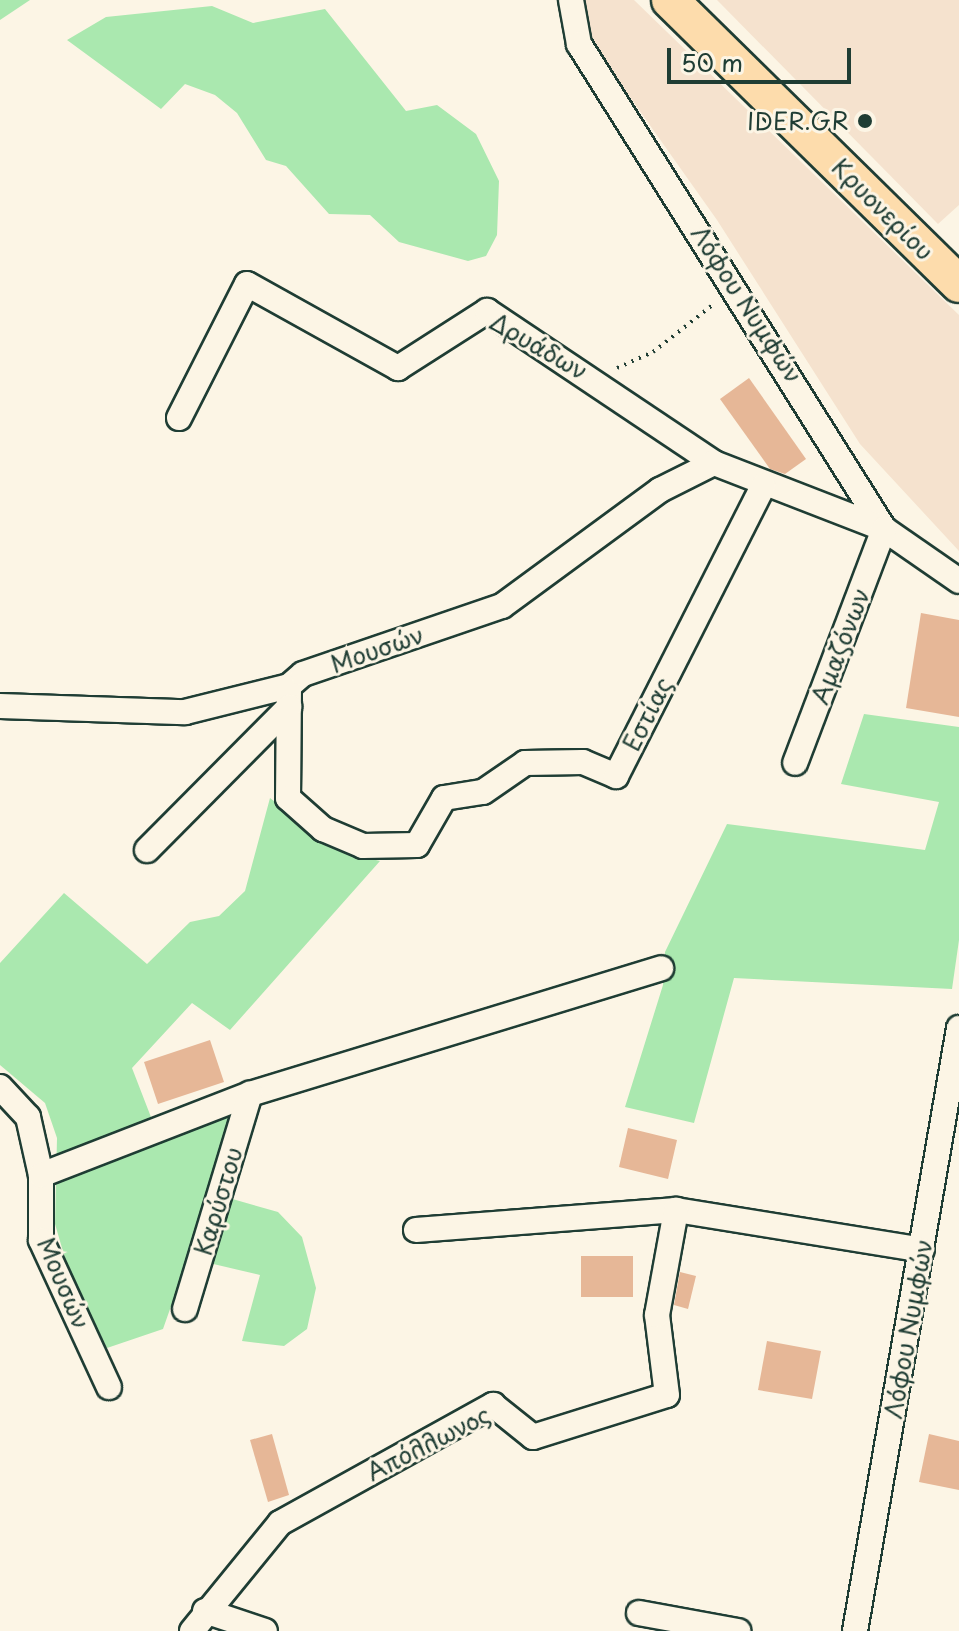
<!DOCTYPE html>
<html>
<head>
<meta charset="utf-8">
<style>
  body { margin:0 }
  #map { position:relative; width:959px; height:1631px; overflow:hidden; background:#fcf5e5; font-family:"Playpen Sans",sans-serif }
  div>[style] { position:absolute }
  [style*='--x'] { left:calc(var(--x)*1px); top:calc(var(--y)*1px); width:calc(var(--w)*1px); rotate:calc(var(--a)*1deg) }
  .built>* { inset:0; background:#f5e2ce }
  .green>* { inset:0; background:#aae8af }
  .building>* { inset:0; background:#e6b797 }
  .path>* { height:4px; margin-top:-2px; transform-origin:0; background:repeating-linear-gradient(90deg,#1f3d34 0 2px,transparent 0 8px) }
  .roads { filter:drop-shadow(2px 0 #1f3d34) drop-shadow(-2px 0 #1f3d34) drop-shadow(0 2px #1f3d34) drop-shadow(0 -2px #1f3d34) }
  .street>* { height:24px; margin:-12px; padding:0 12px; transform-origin:12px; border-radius:12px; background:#fcf5e5 }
  .primary>* { height:36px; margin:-18px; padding:0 18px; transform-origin:18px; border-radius:18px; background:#fddcac }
  .dots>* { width:22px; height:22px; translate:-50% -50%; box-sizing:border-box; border:4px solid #fcf5e5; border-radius:50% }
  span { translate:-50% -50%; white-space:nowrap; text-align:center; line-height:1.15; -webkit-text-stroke:6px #fcf5e5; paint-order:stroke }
  .poi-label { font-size:24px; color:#1f3d34 }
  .right { translate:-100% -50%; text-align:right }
  .street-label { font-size:24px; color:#1f3d34 }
  .scale { position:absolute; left:667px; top:48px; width:184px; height:36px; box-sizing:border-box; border:4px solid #1f3d34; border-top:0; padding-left:10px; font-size:24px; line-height:28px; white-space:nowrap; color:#1f3d34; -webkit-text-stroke:6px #fcf5e5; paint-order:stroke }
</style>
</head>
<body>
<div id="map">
  <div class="built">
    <i style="clip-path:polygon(585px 0,634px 0,959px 315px,959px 551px,860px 444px,717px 220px,591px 42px)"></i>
    <i style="clip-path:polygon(717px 0,959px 0,959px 205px,938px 224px)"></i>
  </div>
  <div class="green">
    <i style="clip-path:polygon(0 0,30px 0,0 20px)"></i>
    <i style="clip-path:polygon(212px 6px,253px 23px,325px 9px,406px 111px,437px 105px,476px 134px,499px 181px,497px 235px,486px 256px,468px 261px,399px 242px,370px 215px,329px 214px,286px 166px,266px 160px,237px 113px,215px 95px,185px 84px,161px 109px,67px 40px,106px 17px)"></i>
    <i style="clip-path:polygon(864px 714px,959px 727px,959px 940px,952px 989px,734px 978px,694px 1123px,625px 1107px,663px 985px,665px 952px,727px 824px,925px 850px,939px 802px,841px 784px)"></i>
    <i style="clip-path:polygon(270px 798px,339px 851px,380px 861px,230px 1030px,192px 1003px,132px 1068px,161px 1143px,232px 1114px,208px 1192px,278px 1212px,302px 1237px,316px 1288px,307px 1329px,284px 1346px,242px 1341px,260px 1275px,188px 1258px,163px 1329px,107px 1348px,71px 1279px,55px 1224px,57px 1138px,45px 1103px,0 1065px,0 963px,64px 893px,147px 964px,190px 922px,219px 916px,245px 891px)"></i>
  </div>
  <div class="building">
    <i style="clip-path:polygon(749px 378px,806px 459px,785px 474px,770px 469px,720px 399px)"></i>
    <i style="clip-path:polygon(921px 613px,959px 620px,959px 717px,906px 708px)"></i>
    <i style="clip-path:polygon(210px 1040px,224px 1082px,158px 1104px,144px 1062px)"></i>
    <i style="clip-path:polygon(628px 1128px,677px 1140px,668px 1179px,619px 1167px)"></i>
    <i style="clip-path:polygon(581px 1256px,633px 1256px,633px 1297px,581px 1297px)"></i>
    <i style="clip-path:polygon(680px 1272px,696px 1276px,688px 1309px,674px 1305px)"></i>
    <i style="clip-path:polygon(767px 1341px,821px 1351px,812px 1399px,758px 1390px)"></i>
    <i style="clip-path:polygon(272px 1434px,289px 1495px,268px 1502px,250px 1440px)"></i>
    <i style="clip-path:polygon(929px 1434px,959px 1441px,959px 1490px,919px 1482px)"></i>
  </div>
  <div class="path">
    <i style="--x:617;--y:368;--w:39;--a:-24"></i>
    <i style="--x:653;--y:352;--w:79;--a:-38.3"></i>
  </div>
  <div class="roads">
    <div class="street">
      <i style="--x:571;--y:0;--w:45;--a:79.7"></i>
      <i style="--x:579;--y:44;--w:573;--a:57.84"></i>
      <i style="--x:884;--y:529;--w:91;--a:34.7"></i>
      <i style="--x:179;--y:418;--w:150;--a:-63.1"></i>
      <i style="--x:247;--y:284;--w:173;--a:29.1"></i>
      <i style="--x:398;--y:368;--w:106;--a:-32.6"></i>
      <i style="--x:487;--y:311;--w:273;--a:33.8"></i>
      <i style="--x:714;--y:463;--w:182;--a:21.2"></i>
      <i style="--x:884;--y:529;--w:250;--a:110.8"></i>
      <i style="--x:289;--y:686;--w:112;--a:90.5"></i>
      <i style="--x:288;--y:798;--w:47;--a:41.5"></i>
      <i style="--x:323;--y:829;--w:43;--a:23"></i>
      <i style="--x:363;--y:846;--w:54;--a:-1.1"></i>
      <i style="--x:417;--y:845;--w:54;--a:-60.1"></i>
      <i style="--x:444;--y:798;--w:39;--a:-9"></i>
      <i style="--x:483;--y:792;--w:51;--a:-34.6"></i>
      <i style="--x:525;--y:763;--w:58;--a:-1"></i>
      <i style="--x:583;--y:762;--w:36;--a:23"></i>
      <i style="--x:616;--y:776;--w:325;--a:-63.1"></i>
      <i style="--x:0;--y:706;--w:185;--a:1.9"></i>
      <i style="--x:185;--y:712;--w:107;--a:-14"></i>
      <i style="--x:289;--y:686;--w:18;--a:-41"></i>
      <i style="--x:303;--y:674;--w:210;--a:-18.9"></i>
      <i style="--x:502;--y:606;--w:196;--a:-36.3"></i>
      <i style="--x:660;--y:490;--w:60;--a:-26.6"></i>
      <i style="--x:147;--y:850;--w:202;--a:-45.2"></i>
      <i style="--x:0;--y:1087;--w:41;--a:47"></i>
      <i style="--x:28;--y:1117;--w:59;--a:77.4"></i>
      <i style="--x:41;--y:1175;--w:65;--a:90"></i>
      <i style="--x:41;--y:1240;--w:162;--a:65.2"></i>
      <i style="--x:41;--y:1175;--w:224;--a:-21.2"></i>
      <i style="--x:250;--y:1094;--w:430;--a:-17"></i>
      <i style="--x:416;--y:1230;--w:261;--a:-4.4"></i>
      <i style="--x:676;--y:1210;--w:249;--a:9.2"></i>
      <i style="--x:185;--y:1309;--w:225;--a:-73.2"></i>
      <i style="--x:205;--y:1611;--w:63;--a:18.4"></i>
      <i style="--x:639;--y:1613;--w:101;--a:10.3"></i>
      <i style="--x:192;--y:1631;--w:139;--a:-50.8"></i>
      <i style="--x:280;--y:1523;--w:244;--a:-29"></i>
      <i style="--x:493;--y:1405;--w:51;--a:38.7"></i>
      <i style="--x:533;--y:1437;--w:140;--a:-17.4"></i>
      <i style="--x:667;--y:1395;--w:81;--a:-97.1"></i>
      <i style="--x:657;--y:1315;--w:107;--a:-79.7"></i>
      <i style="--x:855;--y:1631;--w:612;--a:-80.21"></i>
    </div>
    <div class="primary">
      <i style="--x:670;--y:0;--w:405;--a:44.5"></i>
    </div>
  </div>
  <div class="dots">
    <i style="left:865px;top:121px;background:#1f3d34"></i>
  </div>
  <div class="poi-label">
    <span class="right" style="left:849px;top:121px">IDER.GR</span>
  </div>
  <div class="street-label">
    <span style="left:883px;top:209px;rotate:45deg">Κρυονερίου</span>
    <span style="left:747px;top:304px;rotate:57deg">Λόφου Νυμφών</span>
    <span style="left:539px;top:346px;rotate:30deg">Δρυάδων</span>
    <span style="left:840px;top:646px;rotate:-69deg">Αμαζόνων</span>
    <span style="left:377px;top:649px;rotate:-19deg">Μουσών</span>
    <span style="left:647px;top:714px;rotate:-63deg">Εστίας</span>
    <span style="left:218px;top:1201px;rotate:-73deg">Καρύστου</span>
    <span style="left:64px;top:1283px;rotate:67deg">Μουσών</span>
    <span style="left:908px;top:1329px;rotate:-80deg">Λόφου Νυμφών</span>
    <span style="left:428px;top:1443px;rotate:-27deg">Απόλλωνος</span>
  </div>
  <div class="scale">50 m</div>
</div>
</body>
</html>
